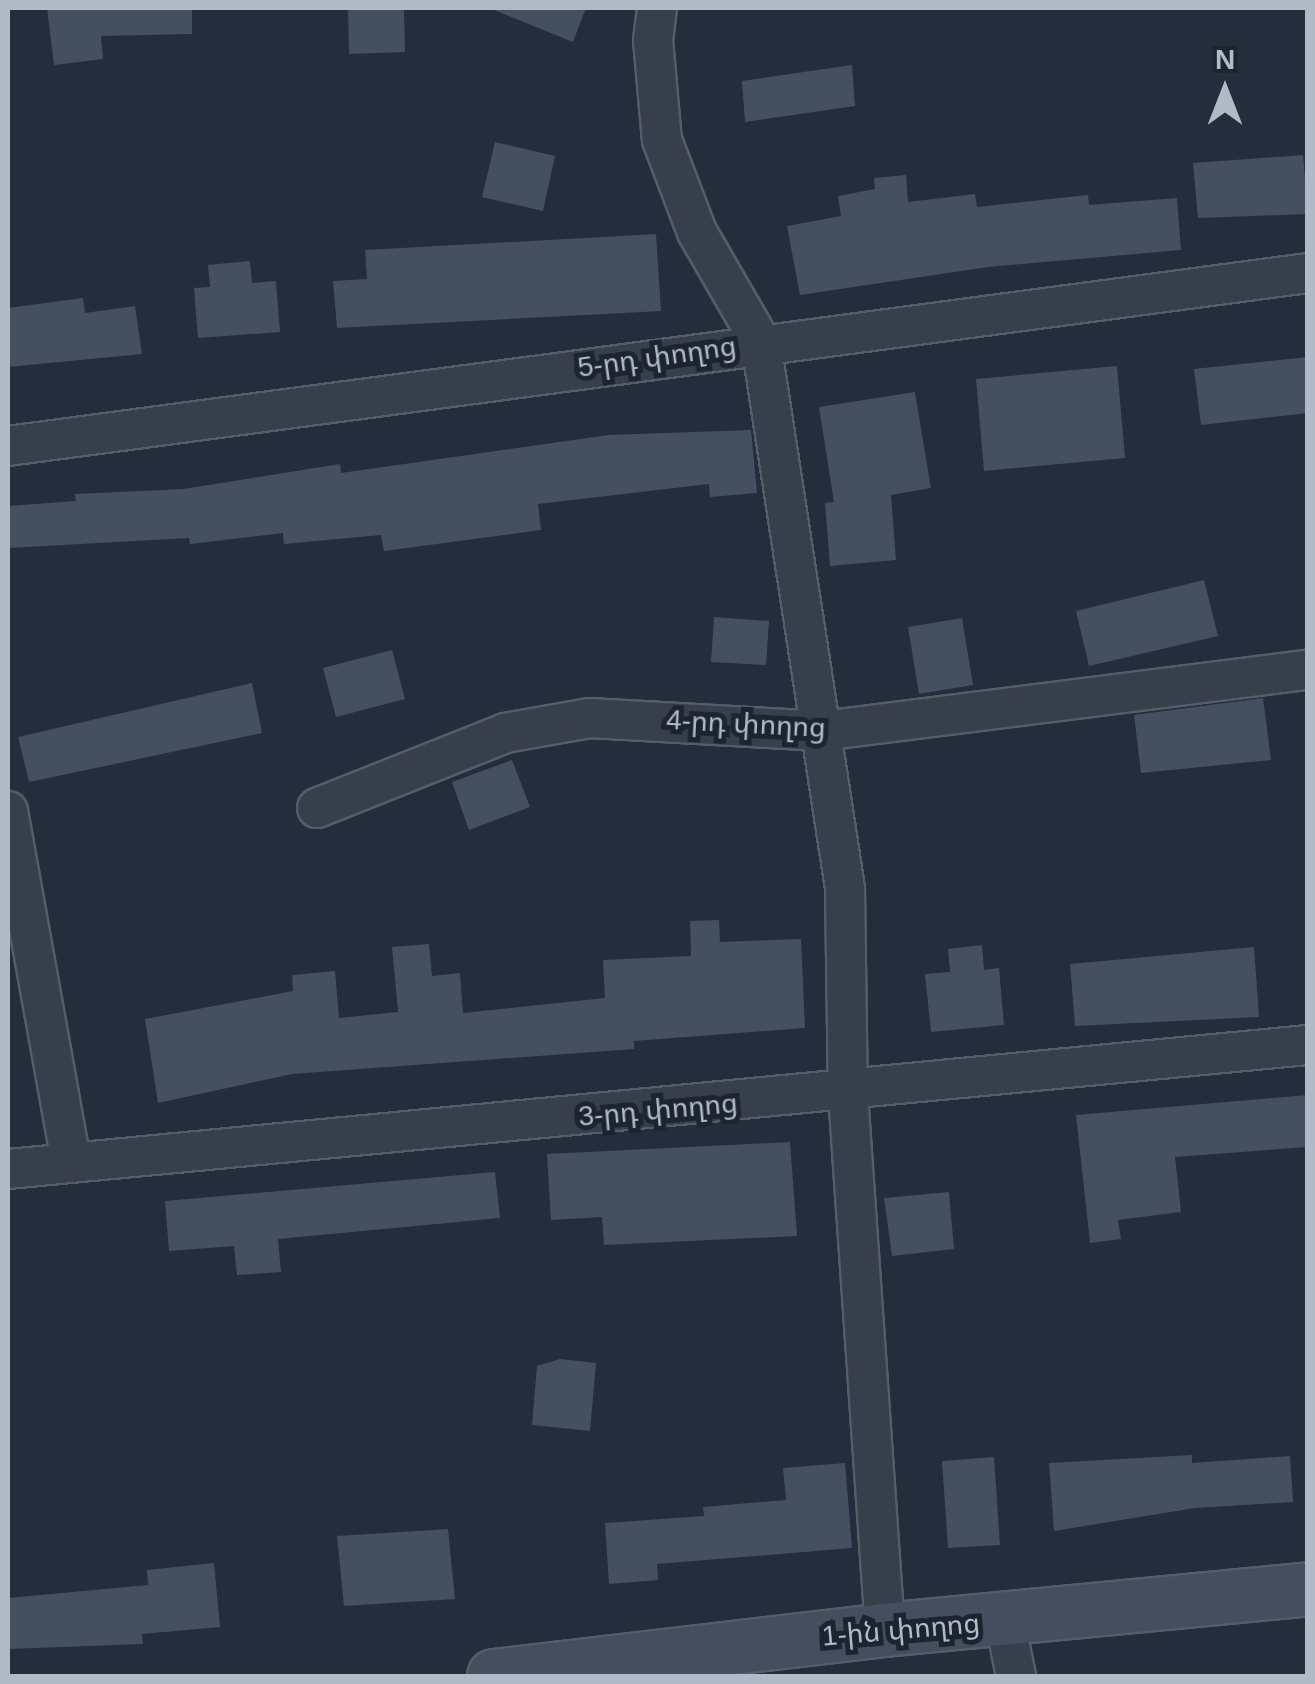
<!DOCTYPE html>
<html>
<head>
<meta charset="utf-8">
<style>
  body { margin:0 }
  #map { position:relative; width:1315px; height:1684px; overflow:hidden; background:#232d3b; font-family:Helvetica,"Noto Sans Armenian",sans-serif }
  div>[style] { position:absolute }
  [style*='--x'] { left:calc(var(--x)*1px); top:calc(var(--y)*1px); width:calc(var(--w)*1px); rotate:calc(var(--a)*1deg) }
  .building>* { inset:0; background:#445060 }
  .roads { filter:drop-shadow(2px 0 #555d69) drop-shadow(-2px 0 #555d69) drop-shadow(0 2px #555d69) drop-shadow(0 -2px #555d69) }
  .minor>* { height:38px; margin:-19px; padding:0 19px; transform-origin:19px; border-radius:19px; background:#373f4b }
  .secondary>* { height:52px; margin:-26px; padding:0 26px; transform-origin:26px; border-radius:26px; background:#454e5e }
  span { translate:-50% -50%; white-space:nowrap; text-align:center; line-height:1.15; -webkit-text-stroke:10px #1c2430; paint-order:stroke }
  .street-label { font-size:28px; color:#b2bac7 }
  .frame { position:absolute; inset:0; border:10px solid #b2bac7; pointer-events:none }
  .north { position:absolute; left:1175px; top:40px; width:100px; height:100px; -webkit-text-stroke:8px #1c2430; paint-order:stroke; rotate:0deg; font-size:28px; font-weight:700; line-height:40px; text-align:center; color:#b2bac7 }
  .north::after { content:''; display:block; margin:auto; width:35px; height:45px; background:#b2bac7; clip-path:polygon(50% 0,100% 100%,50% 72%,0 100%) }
</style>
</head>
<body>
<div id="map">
  <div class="building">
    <i style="clip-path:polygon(47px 8px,192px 8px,192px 34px,101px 36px,103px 59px,54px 65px)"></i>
    <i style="clip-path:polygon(348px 8px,404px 8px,405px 52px,349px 54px)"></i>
    <i style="clip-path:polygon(489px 8px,586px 8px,573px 42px)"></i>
    <i style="clip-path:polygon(852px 65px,855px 106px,745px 122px,742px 81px)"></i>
    <i style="clip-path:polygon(495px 142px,555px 156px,543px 211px,482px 197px)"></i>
    <i style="clip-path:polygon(1303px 155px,1308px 214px,1198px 218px,1193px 163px)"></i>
    <i style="clip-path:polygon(906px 175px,908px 202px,975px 194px,977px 207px,1088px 195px,1089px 205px,1177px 198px,1181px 250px,988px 267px,800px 295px,787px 226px,841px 216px,838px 196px,875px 189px,874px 178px)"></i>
    <i style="clip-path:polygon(656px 234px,661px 311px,337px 328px,333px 281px,367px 279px,365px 250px)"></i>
    <i style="clip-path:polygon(250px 261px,252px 283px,276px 281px,280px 332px,198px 338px,194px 288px,210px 287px,208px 265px)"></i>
    <i style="clip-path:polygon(83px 298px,85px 313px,135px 306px,142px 354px,8px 367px,8px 308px)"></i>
    <i style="clip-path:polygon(1308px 357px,1308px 413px,1201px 425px,1194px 369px)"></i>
    <i style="clip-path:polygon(1117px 366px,1125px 458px,984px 471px,976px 379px)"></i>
    <i style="clip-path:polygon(915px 392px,931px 488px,891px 495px,896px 560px,830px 566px,825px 503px,834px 502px,819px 407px)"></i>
    <i style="clip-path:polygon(751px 430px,757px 493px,710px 497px,709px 484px,538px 504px,541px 530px,384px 551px,381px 535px,284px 544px,283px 533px,190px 544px,189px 538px,8px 548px,8px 506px,76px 501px,75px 494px,183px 489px,340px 464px,341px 473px,609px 435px)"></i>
    <i style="clip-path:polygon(1204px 580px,1218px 636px,1089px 666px,1076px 611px)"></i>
    <i style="clip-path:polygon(714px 617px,769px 621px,766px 665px,711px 662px)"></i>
    <i style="clip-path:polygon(962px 618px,973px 685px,919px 694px,908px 627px)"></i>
    <i style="clip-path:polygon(392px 650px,405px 699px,336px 717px,323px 668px)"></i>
    <i style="clip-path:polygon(252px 683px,262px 733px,29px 782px,18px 737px)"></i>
    <i style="clip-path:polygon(1263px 698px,1271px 760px,1141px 773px,1134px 715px)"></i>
    <i style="clip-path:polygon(512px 760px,530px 807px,469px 830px,452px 782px)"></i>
    <i style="clip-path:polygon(719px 920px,720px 942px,801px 939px,805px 1028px,634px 1041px,634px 1049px,292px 1074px,158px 1103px,145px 1019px,293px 991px,292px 975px,335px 971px,339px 1018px,398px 1012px,392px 947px,429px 944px,432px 976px,460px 973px,463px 1013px,605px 998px,603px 960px,691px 956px,690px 921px)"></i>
    <i style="clip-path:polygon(982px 945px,984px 970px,999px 968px,1004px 1025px,931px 1032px,925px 974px,950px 972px,948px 949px)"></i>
    <i style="clip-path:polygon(1254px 947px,1259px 1017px,1075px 1026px,1070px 964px)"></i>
    <i style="clip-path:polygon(1308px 1095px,1308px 1147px,1175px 1157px,1181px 1212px,1118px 1220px,1121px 1239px,1090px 1243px,1076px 1115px)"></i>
    <i style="clip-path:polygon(790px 1142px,797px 1236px,604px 1245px,602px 1217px,551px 1220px,547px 1154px)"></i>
    <i style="clip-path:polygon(495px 1172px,500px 1218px,278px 1239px,281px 1272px,237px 1275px,234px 1246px,169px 1251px,165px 1201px)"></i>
    <i style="clip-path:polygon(949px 1192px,954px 1249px,892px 1256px,884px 1198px)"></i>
    <i style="clip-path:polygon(560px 1359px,596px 1363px,590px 1431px,532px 1425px,537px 1366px)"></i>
    <i style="clip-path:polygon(1192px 1455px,1192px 1463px,1290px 1456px,1293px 1502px,1195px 1508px,1054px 1531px,1049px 1463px)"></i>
    <i style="clip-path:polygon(994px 1457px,1000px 1545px,948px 1548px,942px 1461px)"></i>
    <i style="clip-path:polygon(845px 1463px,852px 1548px,657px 1564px,658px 1580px,609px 1584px,605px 1523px,704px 1516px,703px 1507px,786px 1500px,783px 1468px)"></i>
    <i style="clip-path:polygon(448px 1529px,455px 1599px,344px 1606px,337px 1536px)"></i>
    <i style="clip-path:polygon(214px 1563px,220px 1627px,142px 1634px,143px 1644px,8px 1649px,8px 1598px,148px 1585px,147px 1570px)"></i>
  </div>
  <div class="roads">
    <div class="minor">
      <i style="--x:657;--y:8;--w:32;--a:97"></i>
      <i style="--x:653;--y:40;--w:100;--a:84.9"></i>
      <i style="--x:662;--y:140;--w:98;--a:69.2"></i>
      <i style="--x:697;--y:232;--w:128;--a:60"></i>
      <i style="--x:761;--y:343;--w:551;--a:81.24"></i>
      <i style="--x:845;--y:888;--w:206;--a:89.2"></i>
      <i style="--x:848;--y:1094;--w:537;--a:86.05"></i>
      <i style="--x:8;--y:446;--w:1311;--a:-7.58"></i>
      <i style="--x:317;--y:808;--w:202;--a:-21.7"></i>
      <i style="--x:505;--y:733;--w:86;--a:-10"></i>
      <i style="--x:590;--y:718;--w:232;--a:3.2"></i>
      <i style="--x:822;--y:731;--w:490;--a:-7.2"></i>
      <i style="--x:8;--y:811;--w:357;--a:79.8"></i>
      <i style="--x:8;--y:1169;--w:1306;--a:-5.45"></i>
      <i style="--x:1005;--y:1621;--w:56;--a:78.7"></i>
    </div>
    <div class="secondary">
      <i style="--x:494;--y:1676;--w:394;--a:-6.7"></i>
      <i style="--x:885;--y:1630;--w:425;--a:-5.5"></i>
    </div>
  </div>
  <div class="street-label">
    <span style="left:657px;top:357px;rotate:-8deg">5-րդ փողոց</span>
    <span style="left:746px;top:724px;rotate:3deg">4-րդ փողոց</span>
    <span style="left:658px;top:1110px;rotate:-5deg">3-րդ փողոց</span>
    <span style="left:901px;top:1630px;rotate:-5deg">1-ին փողոց</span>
  </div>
  <div class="frame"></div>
  <div class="north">N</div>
</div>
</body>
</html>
